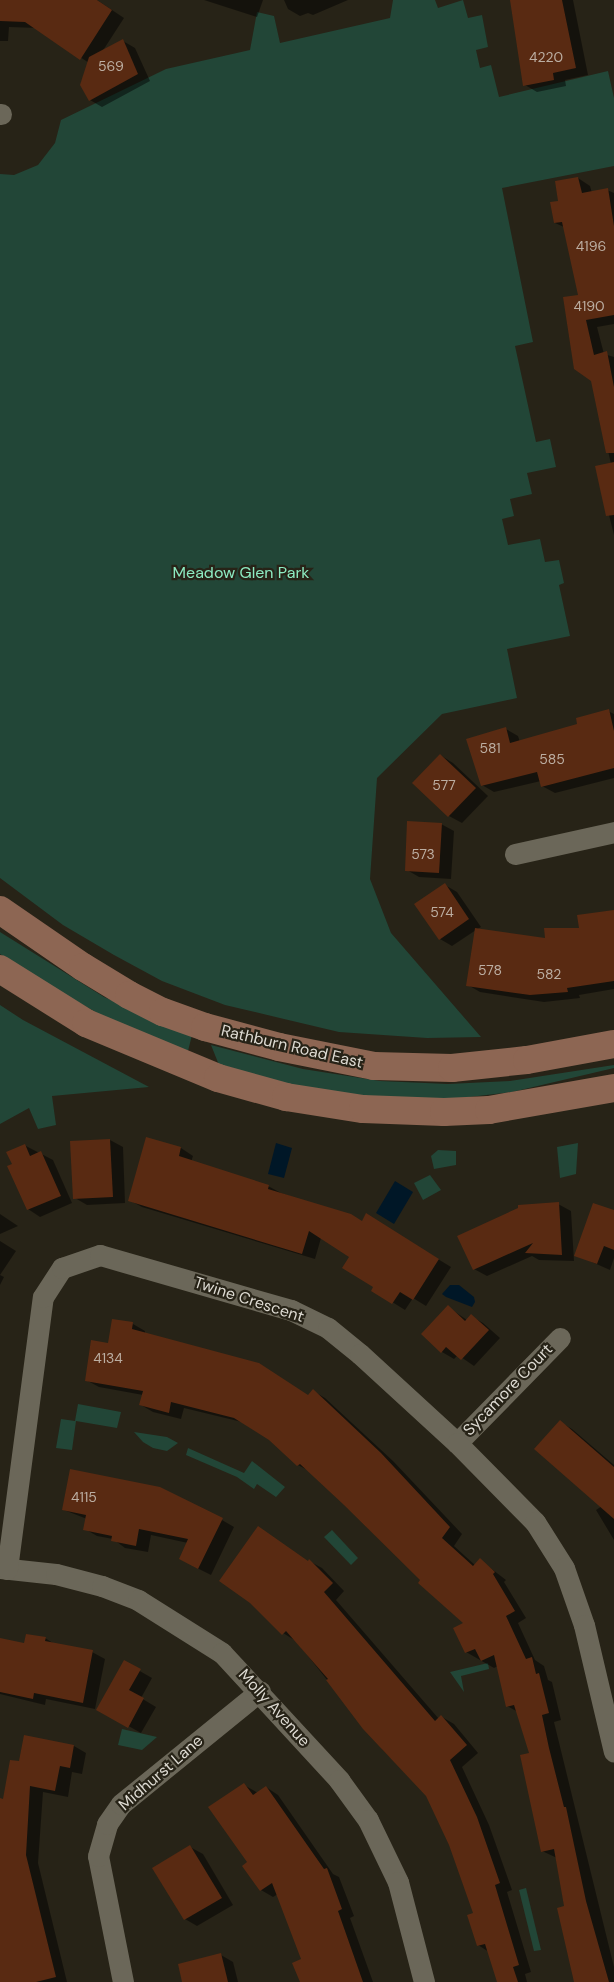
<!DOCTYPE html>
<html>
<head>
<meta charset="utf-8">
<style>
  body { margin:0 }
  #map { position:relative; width:614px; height:1982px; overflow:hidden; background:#272317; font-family:"DM Sans",sans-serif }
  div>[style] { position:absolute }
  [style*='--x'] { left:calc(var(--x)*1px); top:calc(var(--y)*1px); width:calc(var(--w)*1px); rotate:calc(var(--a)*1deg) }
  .green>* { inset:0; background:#224637 }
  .water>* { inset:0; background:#001727 }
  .shadow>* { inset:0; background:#0007 }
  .building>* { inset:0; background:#592a12 }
  .street>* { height:21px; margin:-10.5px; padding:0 10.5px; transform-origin:10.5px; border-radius:10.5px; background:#6b6759 }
  .secondary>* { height:28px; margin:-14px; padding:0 14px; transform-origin:14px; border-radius:14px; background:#8d6653 }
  span { translate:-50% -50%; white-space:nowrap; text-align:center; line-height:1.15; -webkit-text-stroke:4.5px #272317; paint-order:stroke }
  .number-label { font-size:14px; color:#bcaea2 }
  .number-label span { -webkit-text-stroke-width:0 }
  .park-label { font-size:16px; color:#8debc2 }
  .street-label { font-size:16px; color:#dddad2 }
</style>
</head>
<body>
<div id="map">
  <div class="green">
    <i style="clip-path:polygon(393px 0,435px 0,438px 8px,463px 0,468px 18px,482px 15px,488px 47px,476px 50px,480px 68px,491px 65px,499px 97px,608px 71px,614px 98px,614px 166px,502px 188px,533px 342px,515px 346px,536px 442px,550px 439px,556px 467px,527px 473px,532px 494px,510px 499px,514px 516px,502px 519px,508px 545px,540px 539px,545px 562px,559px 560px,564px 583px,559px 585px,570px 636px,507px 649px,517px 698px,442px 714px,377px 778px,370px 879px,391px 933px,481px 1037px,427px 1038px,339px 1032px,225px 1005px,162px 981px,114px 955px,63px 925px,0 878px,0 174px,14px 175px,38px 165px,55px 143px,61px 120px,166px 69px,250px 50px,257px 12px,274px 16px,280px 43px,390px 18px)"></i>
    <i style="clip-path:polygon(0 932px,104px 997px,192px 1035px,187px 1055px,118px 1025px,24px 971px,0 954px)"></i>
    <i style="clip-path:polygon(0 1005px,23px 1020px,149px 1087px,52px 1096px,56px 1125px,38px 1129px,29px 1108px,0 1124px)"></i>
    <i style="clip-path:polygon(211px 1045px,303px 1069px,380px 1081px,448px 1084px,510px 1081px,614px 1065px,614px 1068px,512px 1092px,452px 1099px,372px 1098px,297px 1087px,219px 1065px)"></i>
    <i style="clip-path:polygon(578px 1143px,576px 1174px,560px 1178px,557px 1147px)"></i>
    <i style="clip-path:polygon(438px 1150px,456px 1151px,456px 1165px,434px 1169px,431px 1156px)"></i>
    <i style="clip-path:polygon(430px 1175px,441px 1190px,423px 1200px,414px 1183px)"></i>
    <i style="clip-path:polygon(78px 1404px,121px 1412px,117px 1428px,76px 1421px,72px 1450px,56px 1448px,61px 1419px,75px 1421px)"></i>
    <i style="clip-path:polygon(134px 1432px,167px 1437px,178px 1443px,167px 1451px,153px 1448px,143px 1442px)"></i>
    <i style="clip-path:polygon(188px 1448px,244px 1473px,252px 1461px,285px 1487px,276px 1497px,257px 1484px,254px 1489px,237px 1477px,186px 1455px)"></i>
    <i style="clip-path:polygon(332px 1530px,358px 1558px,351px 1565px,324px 1537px)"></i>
    <i style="clip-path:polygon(488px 1663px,489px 1669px,461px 1676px,464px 1692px,450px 1672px)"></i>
    <i style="clip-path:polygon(122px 1729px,157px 1737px,142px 1750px,118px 1745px)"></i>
    <i style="clip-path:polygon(526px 1888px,541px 1950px,534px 1951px,519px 1890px)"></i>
  </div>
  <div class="water">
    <i style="clip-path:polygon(276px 1143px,292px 1148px,284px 1178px,268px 1174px)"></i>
    <i style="clip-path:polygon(395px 1181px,413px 1192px,394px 1224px,376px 1213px)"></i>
    <i style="clip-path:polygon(450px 1285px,459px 1285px,474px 1297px,475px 1302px,472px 1307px,446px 1297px,442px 1294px)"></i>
  </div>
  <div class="shadow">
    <i style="clip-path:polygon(0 0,97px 0,124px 18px,102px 52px,123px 41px,135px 48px,150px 81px,102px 107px,90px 100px,89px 63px,37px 28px,9px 27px,8px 41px,0 41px)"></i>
    <i style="clip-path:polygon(204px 0,263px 0,257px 17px)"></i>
    <i style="clip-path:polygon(284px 0,348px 0,313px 15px,308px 13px,300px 16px,288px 9px)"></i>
    <i style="clip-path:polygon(511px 0,573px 0,588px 75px,565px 80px,566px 86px,537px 92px,525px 85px)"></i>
    <i style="clip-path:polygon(578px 178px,590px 186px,592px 193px,607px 190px,614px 193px,614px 324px,597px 327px,604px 354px,614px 357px,614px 535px,597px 467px,611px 464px,592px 380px,579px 296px,564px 227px,555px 223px,560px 202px)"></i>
    <i style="clip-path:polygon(608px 711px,614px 714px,614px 778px,555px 793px,542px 786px,541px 781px,494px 792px,482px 785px,506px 729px,518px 736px,520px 742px,579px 725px)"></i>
    <i style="clip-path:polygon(440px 755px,453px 763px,488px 796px,462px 823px,449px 816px,414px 783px)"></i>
    <i style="clip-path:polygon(441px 824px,454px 831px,451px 879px,419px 877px,407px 870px)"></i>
    <i style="clip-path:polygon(445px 885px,457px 892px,481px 927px,476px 930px,547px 940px,580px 929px,614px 911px,614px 989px,579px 995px,580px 998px,544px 1002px,480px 992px,468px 985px,476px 930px,452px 946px,440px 939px)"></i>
    <i style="clip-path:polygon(147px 1139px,181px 1148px,193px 1156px,191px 1162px,268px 1186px,281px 1193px,363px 1222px,379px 1223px,451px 1267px,426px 1306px,413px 1298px,405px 1310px,373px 1290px,375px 1287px,351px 1257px,321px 1238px,315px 1259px,142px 1207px,129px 1200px)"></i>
    <i style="clip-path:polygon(110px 1140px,123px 1147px,125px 1203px,87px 1205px,75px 1198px,72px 1142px)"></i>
    <i style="clip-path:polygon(24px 1145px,53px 1160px,72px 1203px,40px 1217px,28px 1209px,14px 1165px)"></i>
    <i style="clip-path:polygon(558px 1204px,571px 1211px,574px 1261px,539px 1260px,532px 1256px,487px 1276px,474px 1269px)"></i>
    <i style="clip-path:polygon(614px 1212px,614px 1258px,610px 1270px,576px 1255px)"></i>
    <i style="clip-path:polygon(0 1214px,18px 1226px,0 1234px)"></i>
    <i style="clip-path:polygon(0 1241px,16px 1251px,0 1275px,4px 1277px,0 1285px)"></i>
    <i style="clip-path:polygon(448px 1307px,467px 1320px,471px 1316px,483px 1323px,500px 1338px,474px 1366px,458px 1355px,454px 1359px,442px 1352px)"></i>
    <i style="clip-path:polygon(133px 1324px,145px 1331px,145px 1334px,309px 1396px,313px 1391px,325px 1398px,393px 1461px,462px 1534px,454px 1546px,476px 1566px,480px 1560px,506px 1580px,504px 1582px,526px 1618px,518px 1623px,535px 1660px,544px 1666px,548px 1680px,552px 1682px,561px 1720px,554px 1722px,614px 1967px,614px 1982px,576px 1982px,557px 1858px,542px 1851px,531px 1754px,518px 1712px,507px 1706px,498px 1666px,494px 1668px,466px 1652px,466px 1624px,311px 1472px,298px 1465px,270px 1439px,246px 1423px,184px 1408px,181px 1419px,153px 1412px,141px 1405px,143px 1395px,99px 1387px,86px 1380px,109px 1345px)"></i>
    <i style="clip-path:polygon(560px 1422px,572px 1429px,614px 1465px,614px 1540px,596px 1510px,602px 1506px)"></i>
    <i style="clip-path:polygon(64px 1510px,222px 1520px,234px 1527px,211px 1575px,193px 1566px,188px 1543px,151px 1535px,148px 1552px,125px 1548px,113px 1539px,97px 1536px,85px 1529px,87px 1519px)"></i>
    <i style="clip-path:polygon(309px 1561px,322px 1568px,344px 1591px,336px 1600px,439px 1719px,442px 1717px,454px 1724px,478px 1753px,462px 1767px,489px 1825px,512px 1890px,507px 1892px,531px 1972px,525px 1974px,527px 1982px,498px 1982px,489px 1952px,478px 1945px,475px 1914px,450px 1844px,427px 1795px,383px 1750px,296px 1641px,283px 1633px)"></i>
    <i style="clip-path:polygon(45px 1638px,56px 1645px,92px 1652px,105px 1659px,95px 1709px,46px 1699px,45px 1705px,0 1694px,0 1653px)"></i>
    <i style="clip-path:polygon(124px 1662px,152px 1678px,141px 1698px,156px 1707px,141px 1733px,98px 1709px)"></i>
    <i style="clip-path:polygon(25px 1737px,74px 1746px,86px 1753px,82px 1774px,72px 1772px,68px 1797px,43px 1792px,38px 1863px,67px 1982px,4px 1982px,0 1966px,0 1800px,4px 1800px,20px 1763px)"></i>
    <i style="clip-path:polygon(244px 1785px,258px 1793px,266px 1787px,278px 1795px,333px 1874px,339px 1877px,354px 1916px,350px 1918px,373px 1982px,301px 1982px,303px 1960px,278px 1894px,273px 1897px,261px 1890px,249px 1863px)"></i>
    <i style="clip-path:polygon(190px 1847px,203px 1854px,233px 1905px,197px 1926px,185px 1919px)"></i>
    <i style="clip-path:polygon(221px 1955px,233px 1962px,238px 1982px,184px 1982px)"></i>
  </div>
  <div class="building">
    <i style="clip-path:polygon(0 0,97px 0,112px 10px,80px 60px,25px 22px,0 21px)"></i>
    <i style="clip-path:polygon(510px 0,562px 0,576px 68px,553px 73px,554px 80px,523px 86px)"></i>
    <i style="clip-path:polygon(123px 39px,138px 74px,89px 101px,80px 85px,89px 57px)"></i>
    <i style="clip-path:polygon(578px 177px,582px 193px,608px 188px,614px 226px,614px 315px,586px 320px,594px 355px,607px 351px,614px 387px,614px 453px,606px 453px,591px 381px,574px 369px,563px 297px,578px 295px,562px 222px,554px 223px,550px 202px,558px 201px,555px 181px)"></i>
    <i style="clip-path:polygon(614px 462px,614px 515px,606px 516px,595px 466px)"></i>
    <i style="clip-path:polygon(609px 709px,614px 731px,614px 768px,541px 787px,537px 772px,481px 786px,466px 739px,506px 727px,510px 743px,577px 724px,576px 718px)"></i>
    <i style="clip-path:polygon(440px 754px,476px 788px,448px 817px,412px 783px)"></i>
    <i style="clip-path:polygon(407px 821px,442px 823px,439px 873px,405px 871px)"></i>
    <i style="clip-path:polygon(445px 883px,469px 919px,439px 940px,414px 904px)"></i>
    <i style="clip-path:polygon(614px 910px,614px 981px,567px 988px,568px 992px,530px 995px,466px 986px,475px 928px,545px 938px,544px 928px,579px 928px,577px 915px)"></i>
    <i style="clip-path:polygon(146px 1137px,181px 1147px,179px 1156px,269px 1185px,268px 1189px,351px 1214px,362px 1221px,366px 1213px,439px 1259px,413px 1300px,400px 1292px,392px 1304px,371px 1291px,373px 1287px,342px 1268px,349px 1257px,309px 1231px,302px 1254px,128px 1201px)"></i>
    <i style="clip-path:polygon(110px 1139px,113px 1197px,73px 1199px,70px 1141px)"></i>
    <i style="clip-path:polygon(25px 1144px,30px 1156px,41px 1151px,61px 1196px,27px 1210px,7px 1166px,12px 1164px,6px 1152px)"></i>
    <i style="clip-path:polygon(559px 1202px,562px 1255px,525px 1253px,533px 1243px,473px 1270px,457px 1236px,518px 1208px,518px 1205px)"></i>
    <i style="clip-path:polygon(593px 1203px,614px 1210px,614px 1250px,604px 1246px,597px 1264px,574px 1256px)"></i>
    <i style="clip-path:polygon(448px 1305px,465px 1321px,471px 1314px,489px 1330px,461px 1360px,446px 1347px,441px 1353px,421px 1334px)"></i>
    <i style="clip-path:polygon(112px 1319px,133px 1322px,132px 1329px,259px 1363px,308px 1395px,313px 1389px,381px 1453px,450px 1527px,442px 1538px,473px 1566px,480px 1558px,495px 1572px,493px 1574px,515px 1611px,506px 1616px,526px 1659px,532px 1657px,536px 1674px,539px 1673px,549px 1713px,542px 1715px,549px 1748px,564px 1807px,566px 1807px,586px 1901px,609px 1982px,574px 1982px,557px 1908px,564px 1906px,554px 1849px,541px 1852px,520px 1755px,529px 1753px,514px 1705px,506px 1707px,494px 1655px,481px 1661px,475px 1649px,465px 1653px,453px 1628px,463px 1623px,418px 1583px,420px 1580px,344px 1505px,300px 1464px,297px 1466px,269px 1440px,234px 1418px,171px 1402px,169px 1413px,139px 1405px,143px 1391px,85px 1381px,91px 1340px,108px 1343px)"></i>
    <i style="clip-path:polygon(560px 1420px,614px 1467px,614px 1519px,534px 1449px)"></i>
    <i style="clip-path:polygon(70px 1469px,160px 1487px,223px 1518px,198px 1569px,179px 1559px,188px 1539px,139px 1529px,136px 1546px,111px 1541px,112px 1536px,83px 1530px,86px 1515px,62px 1510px)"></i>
    <i style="clip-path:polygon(258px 1526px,308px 1561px,309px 1559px,333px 1583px,324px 1592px,435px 1721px,441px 1715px,467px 1745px,450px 1760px,477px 1817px,500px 1883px,495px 1885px,519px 1965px,513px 1967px,518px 1982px,497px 1982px,485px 1944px,477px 1946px,467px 1915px,473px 1913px,449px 1845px,426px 1796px,363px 1729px,326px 1680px,328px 1679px,286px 1631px,282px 1635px,250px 1603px,219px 1581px)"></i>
    <i style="clip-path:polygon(26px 1634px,46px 1637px,45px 1641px,93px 1650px,83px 1703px,34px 1693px,33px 1699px,0 1692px,0 1638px,24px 1643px)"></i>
    <i style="clip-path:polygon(124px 1660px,141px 1669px,129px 1690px,144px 1698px,128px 1728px,96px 1710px)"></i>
    <i style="clip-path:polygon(24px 1735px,74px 1745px,70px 1768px,60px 1766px,55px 1791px,30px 1786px,26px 1855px,56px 1977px,36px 1982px,0 1982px,0 1798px,3px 1799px,10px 1760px,19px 1761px)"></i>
    <i style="clip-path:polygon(244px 1783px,253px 1795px,266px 1786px,324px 1869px,327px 1868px,342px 1909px,338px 1911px,363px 1982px,300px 1982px,292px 1963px,301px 1959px,272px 1883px,260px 1891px,242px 1866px,247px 1862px,208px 1807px)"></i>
    <i style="clip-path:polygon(190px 1845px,222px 1898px,184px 1920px,152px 1868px)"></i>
    <i style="clip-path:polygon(221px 1953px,228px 1982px,182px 1982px,178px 1964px)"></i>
  </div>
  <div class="street">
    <i style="--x:0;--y:114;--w:1;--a:0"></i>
    <i style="--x:515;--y:854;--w:101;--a:-12.5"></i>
    <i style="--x:457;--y:1443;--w:147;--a:-45.6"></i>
    <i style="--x:0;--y:1568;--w:56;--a:6.1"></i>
    <i style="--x:56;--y:1574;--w:48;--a:14.6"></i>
    <i style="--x:102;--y:1586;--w:39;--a:21"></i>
    <i style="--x:138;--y:1600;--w:99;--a:32.2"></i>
    <i style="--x:222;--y:1653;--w:173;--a:47.3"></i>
    <i style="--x:339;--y:1780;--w:49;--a:54.1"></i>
    <i style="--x:368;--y:1820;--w:69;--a:64.2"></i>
    <i style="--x:398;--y:1882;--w:103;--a:75.4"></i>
    <i style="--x:7;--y:1569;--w:274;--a:-82.5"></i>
    <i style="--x:43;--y:1297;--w:35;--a:-57"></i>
    <i style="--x:62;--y:1268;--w:40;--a:-18.9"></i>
    <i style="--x:100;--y:1255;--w:199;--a:16.1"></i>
    <i style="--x:291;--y:1310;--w:41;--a:25.9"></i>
    <i style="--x:328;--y:1328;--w:41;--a:39.1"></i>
    <i style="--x:360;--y:1354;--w:132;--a:42.5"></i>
    <i style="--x:457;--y:1443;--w:111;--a:45.4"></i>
    <i style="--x:535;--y:1522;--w:54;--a:57.8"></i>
    <i style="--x:564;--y:1568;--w:60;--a:70.7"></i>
    <i style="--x:584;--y:1625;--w:130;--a:76.7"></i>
    <i style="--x:123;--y:1982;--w:128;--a:-101.2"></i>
    <i style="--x:98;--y:1856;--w:33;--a:-74"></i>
    <i style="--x:107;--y:1824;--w:24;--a:-55"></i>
    <i style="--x:121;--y:1804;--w:179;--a:-39.1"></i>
  </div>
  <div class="secondary">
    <i style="--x:0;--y:910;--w:101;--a:34.5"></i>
    <i style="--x:83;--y:967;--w:54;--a:31.3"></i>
    <i style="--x:129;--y:995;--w:38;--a:27"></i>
    <i style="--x:163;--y:1012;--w:45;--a:19.7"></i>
    <i style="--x:205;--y:1027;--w:77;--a:15.1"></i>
    <i style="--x:279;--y:1047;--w:97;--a:11.3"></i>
    <i style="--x:374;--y:1066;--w:78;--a:1.5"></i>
    <i style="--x:452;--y:1068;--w:75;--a:-6.1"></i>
    <i style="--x:527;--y:1060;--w:88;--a:-10.4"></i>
    <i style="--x:0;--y:969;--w:102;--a:32.1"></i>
    <i style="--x:86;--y:1023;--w:143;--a:22.6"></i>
    <i style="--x:218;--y:1078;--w:71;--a:15.6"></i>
    <i style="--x:286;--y:1097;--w:78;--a:8.9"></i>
    <i style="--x:363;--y:1109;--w:81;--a:2.1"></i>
    <i style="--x:444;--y:1112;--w:45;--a:-2.5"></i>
    <i style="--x:489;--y:1110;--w:127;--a:-10"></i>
  </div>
  <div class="number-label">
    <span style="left:546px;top:57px">4220</span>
    <span style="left:111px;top:66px">569</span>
    <span style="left:591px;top:246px">4196</span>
    <span style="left:589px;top:306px">4190</span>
    <span style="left:490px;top:748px">581</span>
    <span style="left:552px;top:759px">585</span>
    <span style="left:444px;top:785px">577</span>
    <span style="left:423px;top:854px">573</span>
    <span style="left:442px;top:912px">574</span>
    <span style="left:490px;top:970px">578</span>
    <span style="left:549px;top:974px">582</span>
    <span style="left:108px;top:1358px">4134</span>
    <span style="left:84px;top:1497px">4115</span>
  </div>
  <div class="park-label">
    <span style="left:241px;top:573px">Meadow Glen Park</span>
  </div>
  <div class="street-label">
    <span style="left:292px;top:1047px;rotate:13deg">Rathburn Road East</span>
    <span style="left:249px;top:1300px;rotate:18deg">Twine Crescent</span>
    <span style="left:508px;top:1390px;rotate:-46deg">Sycamore Court</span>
    <span style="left:274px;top:1708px;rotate:48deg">Molly Avenue</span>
    <span style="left:161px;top:1773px;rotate:-41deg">Midhurst Lane</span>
  </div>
</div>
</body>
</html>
